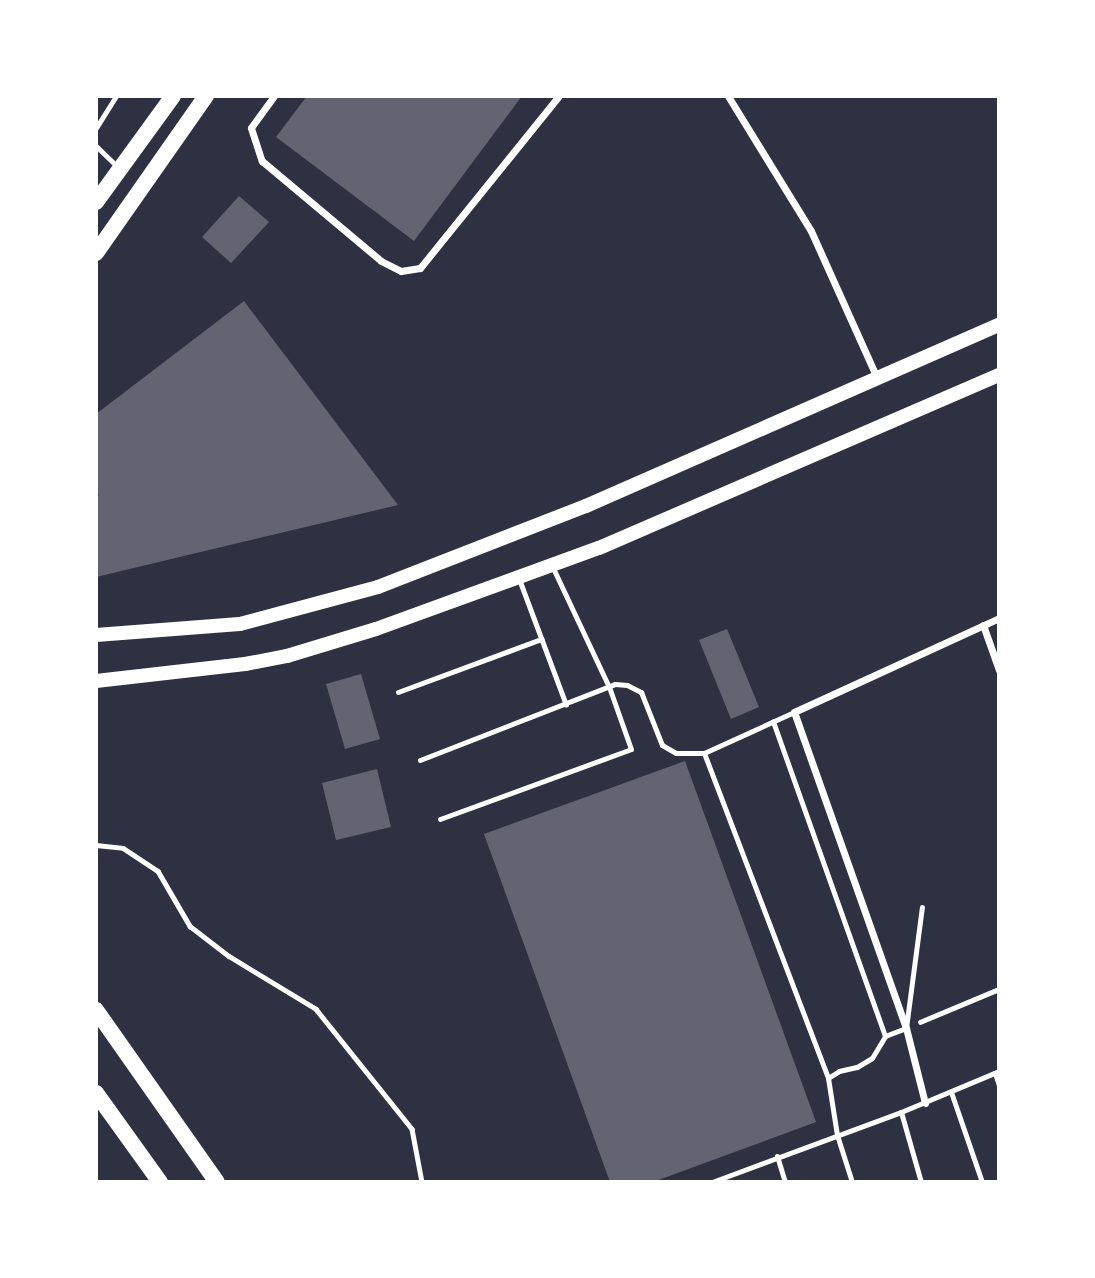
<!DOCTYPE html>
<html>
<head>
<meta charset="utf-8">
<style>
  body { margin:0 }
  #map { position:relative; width:1095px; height:1278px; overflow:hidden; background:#2d3142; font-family:Quicksand,sans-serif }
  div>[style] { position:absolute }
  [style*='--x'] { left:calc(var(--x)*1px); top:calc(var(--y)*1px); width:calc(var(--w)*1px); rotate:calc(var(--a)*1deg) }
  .building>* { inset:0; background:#626471 }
  .path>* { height:4.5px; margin:-2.25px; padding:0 2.25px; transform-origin:2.25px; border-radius:2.25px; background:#fff }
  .service>* { height:5px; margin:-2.5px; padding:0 2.5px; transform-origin:2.5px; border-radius:2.5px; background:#fff }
  .minor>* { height:7px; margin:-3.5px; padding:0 3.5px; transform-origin:3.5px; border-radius:3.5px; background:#fff }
  .secondary>* { height:14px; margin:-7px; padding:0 7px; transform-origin:7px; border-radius:7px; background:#fff }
  .primary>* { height:16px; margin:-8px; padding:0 8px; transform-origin:8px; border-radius:8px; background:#fff }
  .trunk>* { height:16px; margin:-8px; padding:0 8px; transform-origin:8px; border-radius:8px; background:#fff }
  span { translate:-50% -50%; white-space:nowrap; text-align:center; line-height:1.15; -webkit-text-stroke:7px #fff; paint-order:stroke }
  .frame { position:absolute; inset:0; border:98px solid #fff; pointer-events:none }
</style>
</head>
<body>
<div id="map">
  <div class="building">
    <i style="clip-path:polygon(307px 96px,522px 96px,414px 241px,276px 137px)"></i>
    <i style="clip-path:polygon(239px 196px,269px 222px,231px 263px,202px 237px)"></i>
    <i style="clip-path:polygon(244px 301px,398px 505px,96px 577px,96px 497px,99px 495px,96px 491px,96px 414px)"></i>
    <i style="clip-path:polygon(727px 629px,759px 707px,731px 719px,699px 640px)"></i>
    <i style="clip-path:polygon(361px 674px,380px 739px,345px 749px,326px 684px)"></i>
    <i style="clip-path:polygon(685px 761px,816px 1122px,653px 1182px,610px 1182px,484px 834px)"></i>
    <i style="clip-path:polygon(377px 769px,391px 827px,336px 840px,322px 783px)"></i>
  </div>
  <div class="path">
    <i style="--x:96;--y:845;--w:27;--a:6"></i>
    <i style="--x:123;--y:848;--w:42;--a:33.3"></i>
    <i style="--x:158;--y:871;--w:64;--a:59.8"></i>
    <i style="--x:190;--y:926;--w:49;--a:37.6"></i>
    <i style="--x:229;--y:956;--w:102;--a:31.3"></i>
    <i style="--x:316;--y:1009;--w:154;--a:51.3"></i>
    <i style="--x:412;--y:1129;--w:54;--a:79.3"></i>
    <i style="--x:920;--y:1022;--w:86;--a:-22.7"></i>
  </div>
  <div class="service">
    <i style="--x:96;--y:128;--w:38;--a:-58"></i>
    <i style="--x:96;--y:146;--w:32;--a:44"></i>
    <i style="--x:519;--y:579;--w:134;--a:69.5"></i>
    <i style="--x:398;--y:692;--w:153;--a:-20.3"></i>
    <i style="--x:704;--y:753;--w:348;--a:69.1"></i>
    <i style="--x:828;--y:1078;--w:13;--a:-32"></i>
    <i style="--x:839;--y:1071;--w:18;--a:-13"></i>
    <i style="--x:857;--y:1067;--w:17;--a:-31"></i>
    <i style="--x:872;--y:1058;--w:26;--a:-59"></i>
    <i style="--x:885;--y:1036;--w:334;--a:-109.6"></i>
    <i style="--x:420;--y:760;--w:209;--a:-21.3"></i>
    <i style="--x:615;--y:684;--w:12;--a:5"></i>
    <i style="--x:627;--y:685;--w:16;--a:27"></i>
    <i style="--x:641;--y:692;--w:57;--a:68.4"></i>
    <i style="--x:662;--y:745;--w:16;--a:30"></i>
    <i style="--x:676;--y:753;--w:28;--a:0"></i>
    <i style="--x:704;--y:753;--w:99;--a:-24.5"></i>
    <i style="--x:440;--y:819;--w:203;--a:-20.1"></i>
    <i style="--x:631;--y:749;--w:66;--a:-109.5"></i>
    <i style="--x:609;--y:687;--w:134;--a:-115.2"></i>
    <i style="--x:885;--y:1036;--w:22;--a:-21"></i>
    <i style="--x:906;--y:1028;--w:122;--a:-82.5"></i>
    <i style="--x:995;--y:1073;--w:13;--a:72"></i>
    <i style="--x:828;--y:1078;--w:58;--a:81"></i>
    <i style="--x:837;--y:1135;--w:49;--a:72.3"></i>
    <i style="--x:951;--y:1092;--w:95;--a:71"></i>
    <i style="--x:901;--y:1112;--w:73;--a:74.1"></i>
    <i style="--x:777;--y:1156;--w:27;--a:73"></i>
    <i style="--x:712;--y:1182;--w:202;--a:-20.3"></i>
    <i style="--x:901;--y:1112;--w:106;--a:-22.7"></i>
  </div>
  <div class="minor">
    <i style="--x:274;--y:96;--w:39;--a:126"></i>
    <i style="--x:251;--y:128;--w:35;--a:72"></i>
    <i style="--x:262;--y:161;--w:155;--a:40"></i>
    <i style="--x:381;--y:261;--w:22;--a:27"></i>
    <i style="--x:401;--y:271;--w:19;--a:-9"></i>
    <i style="--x:420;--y:268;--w:221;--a:-51.1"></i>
    <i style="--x:728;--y:96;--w:158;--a:58.4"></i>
    <i style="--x:811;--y:231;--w:161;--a:65.8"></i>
    <i style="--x:983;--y:625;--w:48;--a:70.4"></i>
    <i style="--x:925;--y:1103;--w:77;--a:-104.2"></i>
    <i style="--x:906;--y:1028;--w:335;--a:-109.5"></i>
    <i style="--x:794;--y:712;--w:226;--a:-24.6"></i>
  </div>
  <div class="secondary">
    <i style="--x:96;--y:635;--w:144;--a:-4.4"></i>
    <i style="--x:240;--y:624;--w:143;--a:-15"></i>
    <i style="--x:378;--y:587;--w:223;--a:-21.3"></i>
    <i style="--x:586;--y:506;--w:451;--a:-23.7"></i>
    <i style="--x:96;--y:681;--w:150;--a:-6.5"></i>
    <i style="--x:245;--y:664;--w:43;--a:-10.8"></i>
    <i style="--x:287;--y:656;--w:93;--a:-16.9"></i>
    <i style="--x:376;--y:629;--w:237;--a:-20"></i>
    <i style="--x:599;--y:548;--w:436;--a:-23.4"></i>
  </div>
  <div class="primary">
    <i style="--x:96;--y:202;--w:131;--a:-54"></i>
    <i style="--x:96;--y:253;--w:192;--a:-55"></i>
  </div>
  <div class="trunk">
    <i style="--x:96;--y:1010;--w:210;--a:54.9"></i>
    <i style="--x:96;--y:1093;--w:110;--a:54.3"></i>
  </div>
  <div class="frame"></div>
</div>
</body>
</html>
